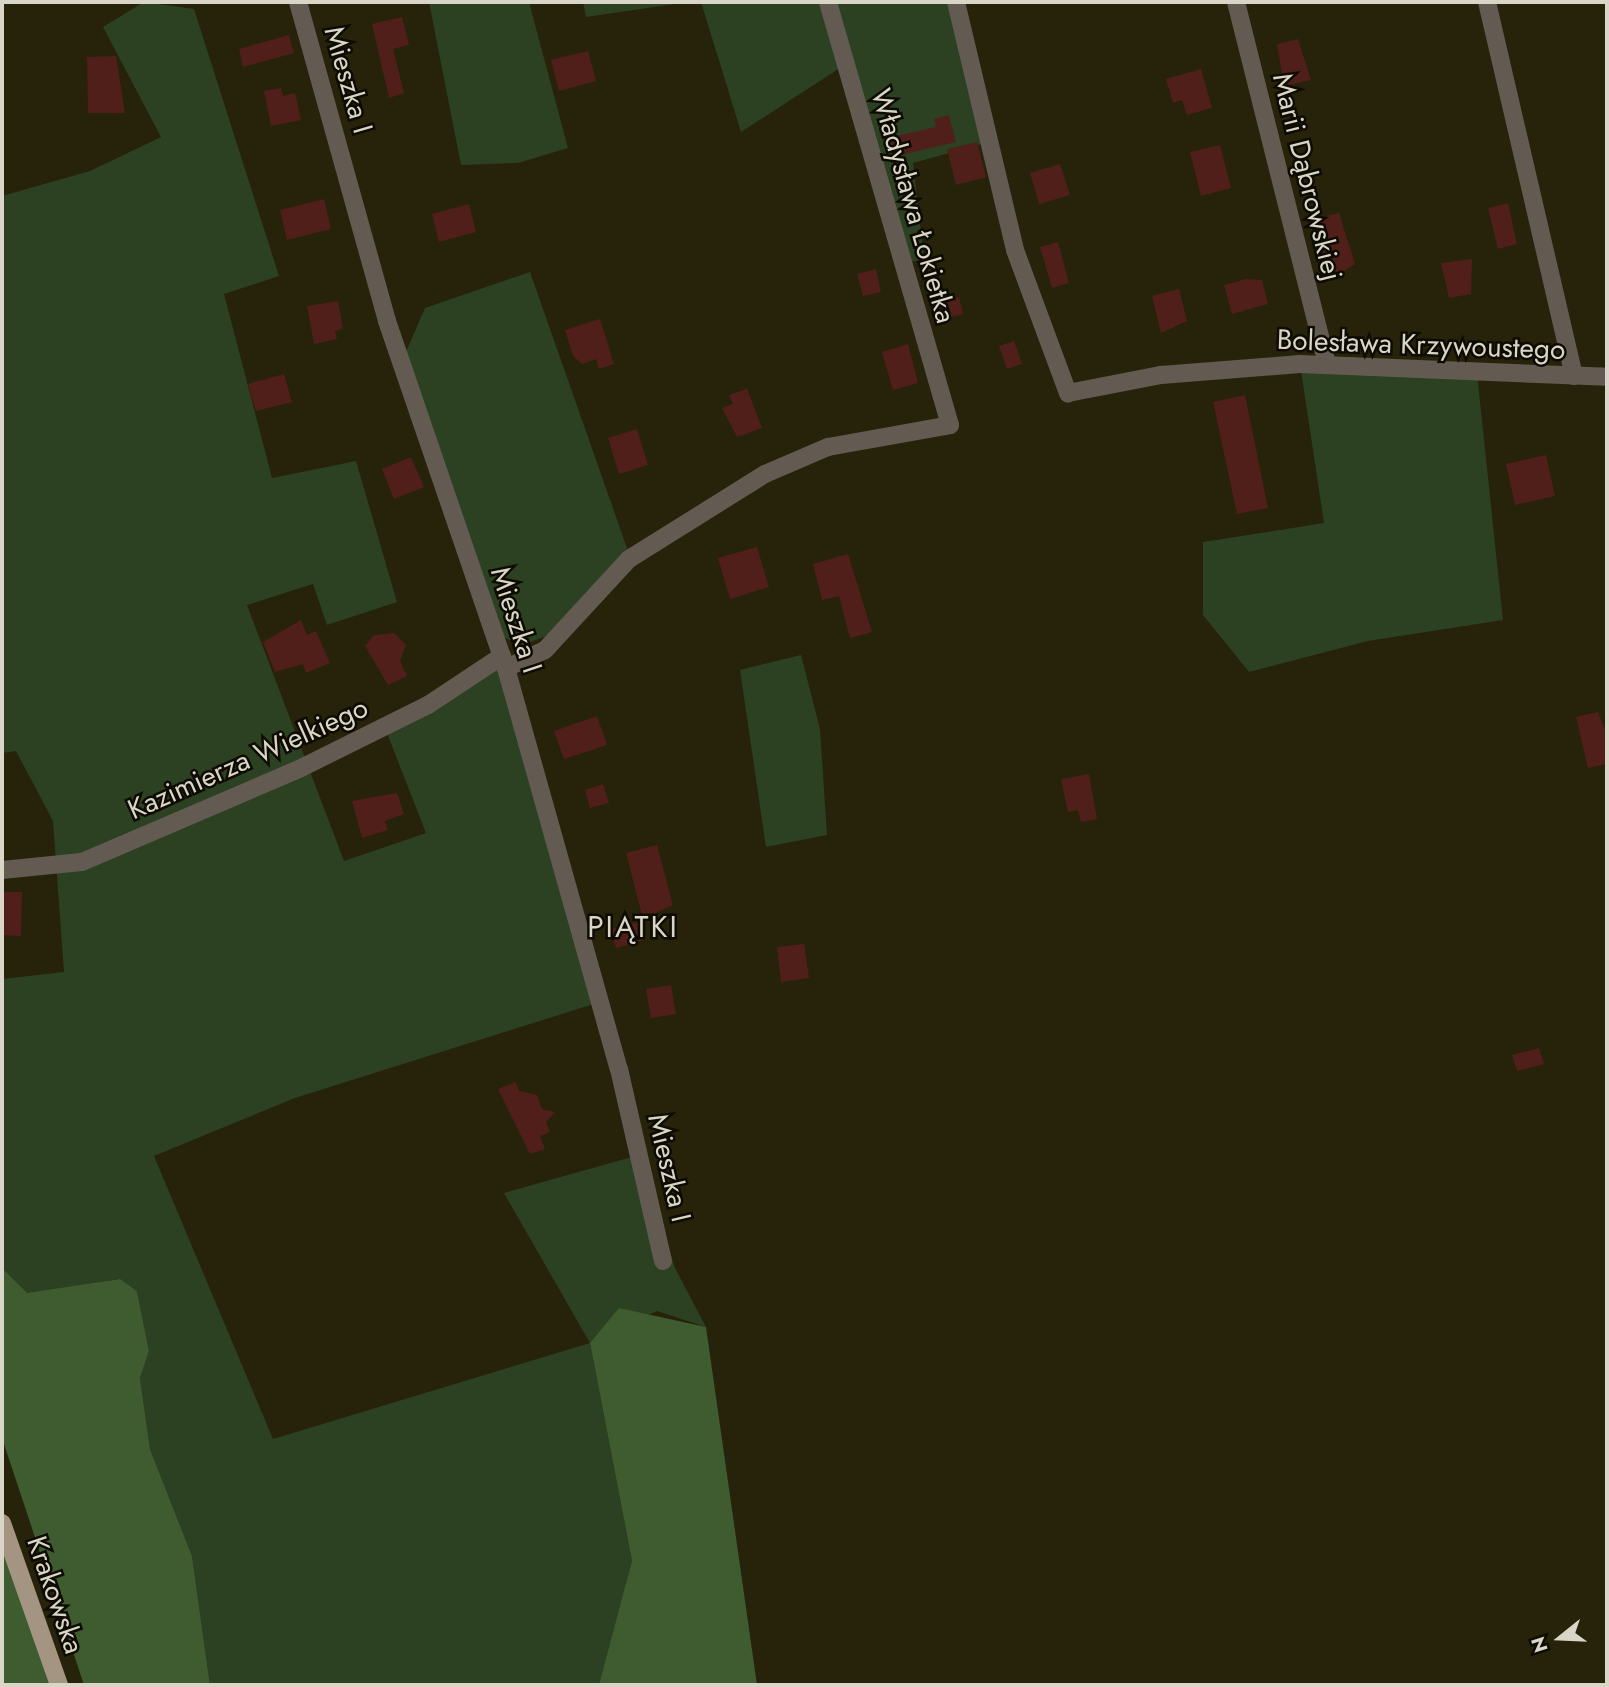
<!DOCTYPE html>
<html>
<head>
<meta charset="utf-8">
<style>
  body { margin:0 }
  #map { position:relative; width:1609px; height:1687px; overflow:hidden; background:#27220a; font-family:Jost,sans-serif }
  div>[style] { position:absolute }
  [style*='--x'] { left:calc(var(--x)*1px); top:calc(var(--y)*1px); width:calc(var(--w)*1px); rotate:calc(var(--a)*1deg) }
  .green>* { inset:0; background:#2c4022 }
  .forest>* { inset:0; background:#3e5c30 }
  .building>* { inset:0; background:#511f19 }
  .minor>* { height:18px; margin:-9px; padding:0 9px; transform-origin:9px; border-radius:9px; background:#635b52 }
  .major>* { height:18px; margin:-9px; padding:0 9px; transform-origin:9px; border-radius:9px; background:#a49482 }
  span { translate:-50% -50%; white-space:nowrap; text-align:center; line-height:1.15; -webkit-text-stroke:5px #0e0b03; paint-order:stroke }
  .street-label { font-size:28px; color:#d9d6c8 }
  .neighbourhood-label { font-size:30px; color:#d9d6c8; letter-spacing:2px }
  .frame { position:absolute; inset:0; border:4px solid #d9d6c8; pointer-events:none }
  .north { position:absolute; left:1525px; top:1603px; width:70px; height:70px; -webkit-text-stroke:5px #0e0b03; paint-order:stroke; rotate:252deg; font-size:19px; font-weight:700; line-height:28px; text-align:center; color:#d9d6c8 }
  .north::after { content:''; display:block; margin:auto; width:24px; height:32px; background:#d9d6c8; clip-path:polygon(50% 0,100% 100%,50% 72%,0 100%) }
</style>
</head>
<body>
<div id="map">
  <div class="green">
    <i style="clip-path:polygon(144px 2px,194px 9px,279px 276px,224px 294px,272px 478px,356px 461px,397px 602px,327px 625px,313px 584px,247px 605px,344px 861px,426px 833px,385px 728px,486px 661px,506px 668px,600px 1002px,295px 1098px,154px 1156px,273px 1439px,590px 1343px,504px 1193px,639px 1155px,675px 1268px,706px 1327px,657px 1311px,590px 1343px,632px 1561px,603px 1685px,210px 1685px,192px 1556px,150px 1449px,140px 1378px,149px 1351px,137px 1291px,119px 1279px,27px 1294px,2px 1268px,2px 979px,64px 972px,53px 821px,16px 751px,2px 753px,2px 196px,90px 171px,161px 137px,103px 27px)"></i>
    <i style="clip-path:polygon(429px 2px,529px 2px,568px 148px,518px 163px,461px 165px)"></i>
    <i style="clip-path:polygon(583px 2px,689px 2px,586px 17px)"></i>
    <i style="clip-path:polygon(701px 2px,956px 2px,989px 142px,913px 163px,924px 259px,902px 264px,843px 66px,741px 132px)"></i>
    <i style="clip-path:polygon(530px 272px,628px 551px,557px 632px,520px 646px,502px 636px,406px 352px,425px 308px)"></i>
    <i style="clip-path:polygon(1300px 364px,1477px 373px,1503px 620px,1368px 641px,1249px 672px,1203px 615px,1203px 542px,1324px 523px)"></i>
    <i style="clip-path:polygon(801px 655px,820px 729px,827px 835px,766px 847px,740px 670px)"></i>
  </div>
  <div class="forest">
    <i style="clip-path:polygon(2px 1268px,27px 1293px,120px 1279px,137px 1291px,149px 1351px,140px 1378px,150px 1449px,192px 1556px,210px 1685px,84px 1685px,2px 1438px)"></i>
    <i style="clip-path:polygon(619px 1308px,706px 1327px,757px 1685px,599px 1685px,632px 1561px,590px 1343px)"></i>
    <i style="clip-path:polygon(2px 1523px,59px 1685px,2px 1685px)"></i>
  </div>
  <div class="building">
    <i style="clip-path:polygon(402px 17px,409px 45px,393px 49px,404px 93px,389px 98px,372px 24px)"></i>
    <i style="clip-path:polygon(289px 35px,294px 53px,243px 67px,239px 49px)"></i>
    <i style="clip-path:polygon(1298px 39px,1311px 80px,1284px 86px,1277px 44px)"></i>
    <i style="clip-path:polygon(588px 51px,596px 81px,559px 91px,551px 60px)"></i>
    <i style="clip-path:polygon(116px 56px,125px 113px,88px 113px,87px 57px)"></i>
    <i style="clip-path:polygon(1201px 69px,1212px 108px,1187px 115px,1182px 100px,1173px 103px,1166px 79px)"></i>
    <i style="clip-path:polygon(281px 88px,283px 96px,295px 93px,301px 120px,271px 126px,264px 91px)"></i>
    <i style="clip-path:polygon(949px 115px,956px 142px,892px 157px,888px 138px,936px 127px,934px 119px)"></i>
    <i style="clip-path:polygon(977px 142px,986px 177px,956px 185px,947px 149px)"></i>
    <i style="clip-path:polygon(1220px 145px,1231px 188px,1201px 196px,1190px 152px)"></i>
    <i style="clip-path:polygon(1060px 164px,1070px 195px,1039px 204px,1030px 173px)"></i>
    <i style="clip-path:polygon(324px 199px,331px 229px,287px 240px,280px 210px)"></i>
    <i style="clip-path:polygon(1508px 203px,1517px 244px,1498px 249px,1488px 208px)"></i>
    <i style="clip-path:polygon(469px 204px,476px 232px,439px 242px,432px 214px)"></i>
    <i style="clip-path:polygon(1339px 213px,1355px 264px,1341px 273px,1325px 271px,1317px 218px)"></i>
    <i style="clip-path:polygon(1058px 242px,1069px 283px,1052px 288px,1040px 247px)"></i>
    <i style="clip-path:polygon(1472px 259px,1471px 294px,1449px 298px,1441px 263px)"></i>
    <i style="clip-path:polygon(876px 269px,881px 292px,863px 296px,857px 274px)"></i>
    <i style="clip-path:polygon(1246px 279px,1262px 280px,1268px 304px,1232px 314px,1224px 285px)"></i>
    <i style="clip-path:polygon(1179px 289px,1187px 321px,1161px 333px,1152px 296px)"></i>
    <i style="clip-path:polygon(959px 297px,963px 314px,946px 318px,941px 301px)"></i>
    <i style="clip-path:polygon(338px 301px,343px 329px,335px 331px,337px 339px,314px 344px,307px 306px)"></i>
    <i style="clip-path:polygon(600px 319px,614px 364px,599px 369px,596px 359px,582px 364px,573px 356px,565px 330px)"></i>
    <i style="clip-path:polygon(1014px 341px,1022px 364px,1007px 369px,999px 346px)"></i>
    <i style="clip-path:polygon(908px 344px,918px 383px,893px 390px,882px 352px)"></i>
    <i style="clip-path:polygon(284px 374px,292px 402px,256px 411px,248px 384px)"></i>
    <i style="clip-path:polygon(747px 389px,762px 428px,737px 437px,722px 408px,733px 404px,729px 395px)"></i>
    <i style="clip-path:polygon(1245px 395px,1268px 508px,1237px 514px,1213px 402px)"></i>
    <i style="clip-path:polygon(637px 429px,648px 465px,619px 474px,608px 438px)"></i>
    <i style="clip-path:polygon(1546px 455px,1555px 496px,1515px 505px,1506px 464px)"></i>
    <i style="clip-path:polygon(411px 457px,424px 487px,394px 499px,382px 469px)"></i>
    <i style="clip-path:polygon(757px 547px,769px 587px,730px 599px,718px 558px)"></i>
    <i style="clip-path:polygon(848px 554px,872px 632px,850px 638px,839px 596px,822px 600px,813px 564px)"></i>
    <i style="clip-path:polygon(301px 620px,307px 635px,316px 631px,330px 663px,306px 673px,303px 664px,275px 672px,263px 642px)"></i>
    <i style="clip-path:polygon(394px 633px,406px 645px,400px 661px,407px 676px,388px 685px,365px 646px,374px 635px)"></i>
    <i style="clip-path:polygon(1598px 712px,1607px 735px,1607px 764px,1588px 768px,1576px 717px)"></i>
    <i style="clip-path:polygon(597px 716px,607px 745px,564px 759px,554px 731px)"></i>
    <i style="clip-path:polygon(1089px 774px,1097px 819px,1081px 822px,1078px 810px,1068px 812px,1061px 779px)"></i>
    <i style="clip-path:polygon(603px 784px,609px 803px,590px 808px,585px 790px)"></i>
    <i style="clip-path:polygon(397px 793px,404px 814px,385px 821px,388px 830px,362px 838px,352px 801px)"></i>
    <i style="clip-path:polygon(657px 845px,673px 905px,643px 919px,626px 853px)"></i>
    <i style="clip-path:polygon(2px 892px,22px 892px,21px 936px,2px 935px)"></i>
    <i style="clip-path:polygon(640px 922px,644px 940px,616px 948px,611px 929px)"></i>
    <i style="clip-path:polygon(804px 944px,809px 978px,781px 982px,777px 947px)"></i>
    <i style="clip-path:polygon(671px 985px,676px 1014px,651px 1018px,646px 989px)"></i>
    <i style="clip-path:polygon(1539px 1048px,1544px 1064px,1517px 1071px,1512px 1055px)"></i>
    <i style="clip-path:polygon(516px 1082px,519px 1091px,537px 1095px,542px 1109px,555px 1112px,546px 1122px,550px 1132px,540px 1136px,545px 1149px,530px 1154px,498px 1089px)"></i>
  </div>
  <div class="minor">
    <i style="--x:298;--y:2;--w:331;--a:74.4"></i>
    <i style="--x:387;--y:321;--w:367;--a:71.1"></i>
    <i style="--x:506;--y:668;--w:417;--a:74.3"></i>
    <i style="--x:619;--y:1069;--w:197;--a:77.1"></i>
    <i style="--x:956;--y:2;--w:255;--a:76.6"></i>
    <i style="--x:1015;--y:250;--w:153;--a:69.7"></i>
    <i style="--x:1068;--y:393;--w:95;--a:-11"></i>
    <i style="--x:1161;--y:375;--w:139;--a:-4.5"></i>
    <i style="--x:1300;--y:364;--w:307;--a:2.4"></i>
    <i style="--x:1236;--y:2;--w:374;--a:75.9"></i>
    <i style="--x:1487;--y:2;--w:384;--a:76.9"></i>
    <i style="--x:506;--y:668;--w:43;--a:-24.8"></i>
    <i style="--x:545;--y:650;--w:124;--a:-47.3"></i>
    <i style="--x:629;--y:559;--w:160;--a:-32"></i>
    <i style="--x:765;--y:474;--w:69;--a:-23.2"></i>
    <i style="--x:828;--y:447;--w:124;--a:-10.2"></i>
    <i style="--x:950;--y:425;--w:440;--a:-106.1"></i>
    <i style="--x:2;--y:870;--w:80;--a:-5.7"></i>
    <i style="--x:82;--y:862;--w:238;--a:-23.2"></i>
    <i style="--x:301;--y:768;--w:142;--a:-26.4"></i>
    <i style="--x:428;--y:705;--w:89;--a:-33.5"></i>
  </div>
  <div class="major">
    <i style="--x:2;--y:1523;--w:172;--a:70.6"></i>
  </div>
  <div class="street-label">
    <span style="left:348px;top:80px;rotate:74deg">Mieszka I</span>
    <span style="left:1307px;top:177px;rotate:76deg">Marii Dąbrowskiej</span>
    <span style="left:913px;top:206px;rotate:74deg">Władysława Łokietka</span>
    <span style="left:1421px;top:345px;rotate:2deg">Bolesława Krzywoustego</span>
    <span style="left:516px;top:620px;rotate:72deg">Mieszka I</span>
    <span style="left:248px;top:759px;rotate:-24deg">Kazimierza Wielkiego</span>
    <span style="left:669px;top:1168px;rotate:77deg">Mieszka I</span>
    <span style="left:55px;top:1595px;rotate:71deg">Krakowska</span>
  </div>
  <div class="neighbourhood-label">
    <span style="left:633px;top:927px">PIĄTKI</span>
  </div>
  <div class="frame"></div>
  <div class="north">N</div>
</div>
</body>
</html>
